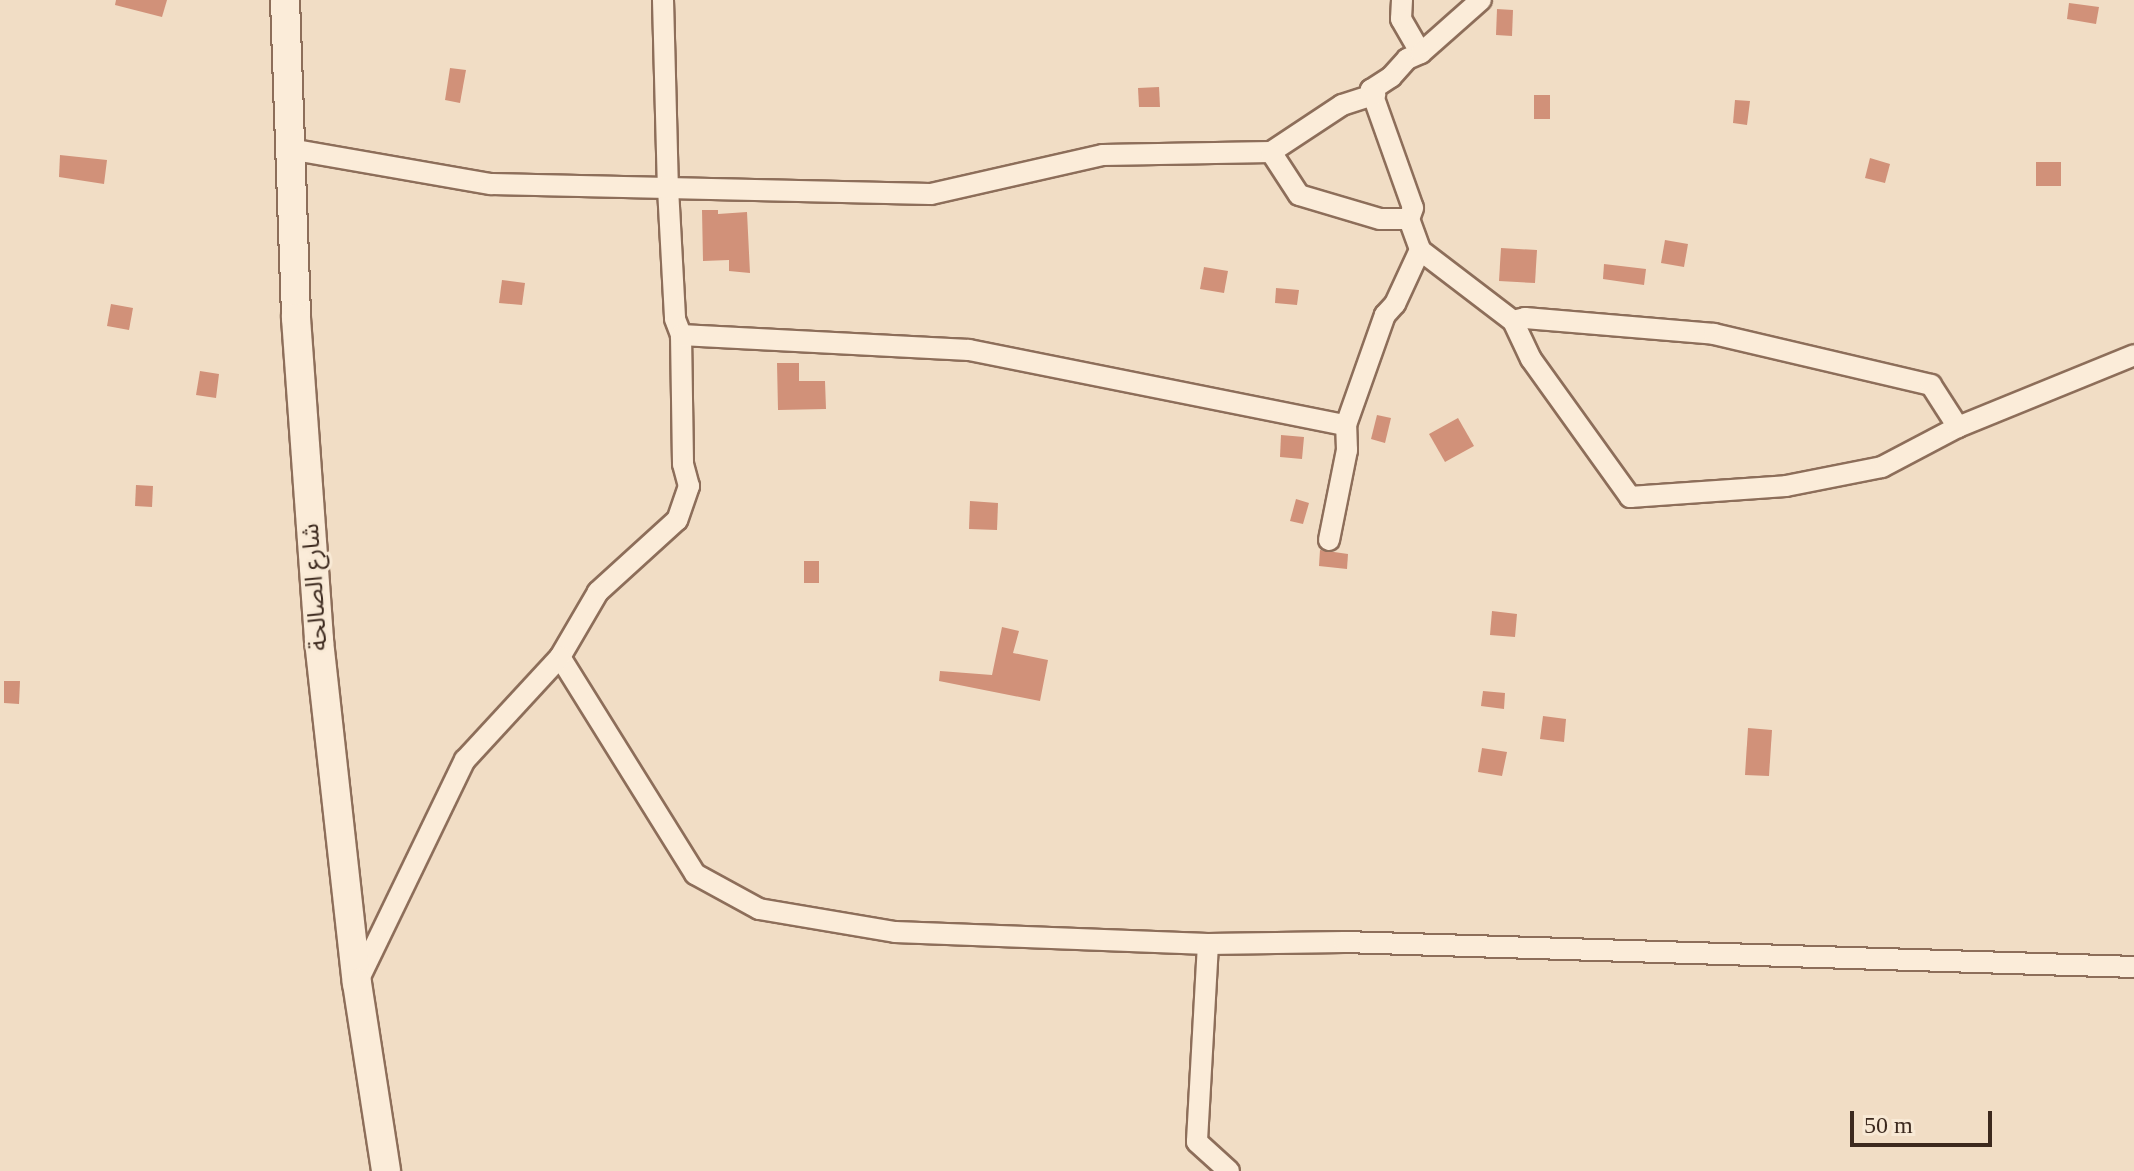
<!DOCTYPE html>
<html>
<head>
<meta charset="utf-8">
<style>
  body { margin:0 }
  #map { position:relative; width:2134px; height:1171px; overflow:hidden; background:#f1ddc5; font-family:"Times New Roman","Noto Sans Arabic",serif }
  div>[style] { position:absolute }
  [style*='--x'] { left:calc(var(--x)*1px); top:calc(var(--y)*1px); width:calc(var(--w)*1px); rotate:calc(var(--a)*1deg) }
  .building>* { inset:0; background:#d19179 }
  .roads { filter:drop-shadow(2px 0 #8d6e5a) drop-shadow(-2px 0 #8d6e5a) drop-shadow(0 2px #8d6e5a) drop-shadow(0 -2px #8d6e5a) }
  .minor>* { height:20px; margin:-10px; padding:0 10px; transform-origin:10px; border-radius:10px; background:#fbecd9 }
  .secondary>* { height:28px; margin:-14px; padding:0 14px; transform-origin:14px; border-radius:14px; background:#fbecd9 }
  span { translate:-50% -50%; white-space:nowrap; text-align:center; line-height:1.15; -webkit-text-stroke:6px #f8e9d5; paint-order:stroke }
  .street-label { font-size:24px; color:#3c291e }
  .scale { position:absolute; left:1850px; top:1111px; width:142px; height:36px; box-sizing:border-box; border:4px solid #3c291e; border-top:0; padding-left:10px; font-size:24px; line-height:28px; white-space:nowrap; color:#3c291e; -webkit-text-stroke:6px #f8e9d5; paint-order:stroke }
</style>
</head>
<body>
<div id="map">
  <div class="building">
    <i style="clip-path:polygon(116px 0,167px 0,162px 17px,115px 5px)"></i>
    <i style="clip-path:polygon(2069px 3px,2099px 7px,2096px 24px,2067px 19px)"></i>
    <i style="clip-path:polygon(1497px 9px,1513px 10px,1512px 36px,1496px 35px)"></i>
    <i style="clip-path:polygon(450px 68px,466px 70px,460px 103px,445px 100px)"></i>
    <i style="clip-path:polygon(1159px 87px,1160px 107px,1139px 107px,1138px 88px)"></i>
    <i style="clip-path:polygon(1534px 95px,1550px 95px,1550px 119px,1534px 119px)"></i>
    <i style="clip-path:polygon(1735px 100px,1750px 101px,1747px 125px,1733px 123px)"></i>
    <i style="clip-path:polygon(60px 155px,107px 160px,104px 184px,59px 177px)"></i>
    <i style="clip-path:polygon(1870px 158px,1890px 164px,1885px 183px,1865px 178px)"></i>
    <i style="clip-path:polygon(2036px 162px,2061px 162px,2061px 186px,2036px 186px)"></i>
    <i style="clip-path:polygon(702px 210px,718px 210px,718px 214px,747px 212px,750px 273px,729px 271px,729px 260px,703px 261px)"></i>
    <i style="clip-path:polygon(1665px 240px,1688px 244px,1684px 267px,1661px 263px)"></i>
    <i style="clip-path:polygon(1501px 248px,1537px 250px,1535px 283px,1499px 281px)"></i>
    <i style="clip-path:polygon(1604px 264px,1646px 269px,1644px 285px,1603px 279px)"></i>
    <i style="clip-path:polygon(1204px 267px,1228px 271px,1224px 293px,1200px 289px)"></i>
    <i style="clip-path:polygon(502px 280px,525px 283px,522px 305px,499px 303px)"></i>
    <i style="clip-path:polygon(1276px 288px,1299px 290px,1297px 305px,1275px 303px)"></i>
    <i style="clip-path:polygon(111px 304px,133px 308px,129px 330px,107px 326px)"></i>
    <i style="clip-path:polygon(777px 363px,799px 363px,799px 381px,825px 381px,826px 409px,778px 410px)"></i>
    <i style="clip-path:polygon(200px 371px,219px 374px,216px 398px,196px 395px)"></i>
    <i style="clip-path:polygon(1377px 415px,1391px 418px,1385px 443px,1371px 439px)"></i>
    <i style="clip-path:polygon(1458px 418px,1474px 446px,1445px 462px,1429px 434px)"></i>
    <i style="clip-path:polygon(1281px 435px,1304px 437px,1302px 459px,1280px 457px)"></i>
    <i style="clip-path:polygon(136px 485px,153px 486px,152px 507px,135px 506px)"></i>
    <i style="clip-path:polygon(1296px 499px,1309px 503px,1303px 524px,1290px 521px)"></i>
    <i style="clip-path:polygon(970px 501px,998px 503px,997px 530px,969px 529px)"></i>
    <i style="clip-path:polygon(1320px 550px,1348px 554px,1347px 569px,1319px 566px)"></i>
    <i style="clip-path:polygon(804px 561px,819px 561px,819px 583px,804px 583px)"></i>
    <i style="clip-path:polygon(1492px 611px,1517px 614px,1515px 637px,1490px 635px)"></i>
    <i style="clip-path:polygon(1002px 627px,1019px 631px,1013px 653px,1048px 660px,1040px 701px,939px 681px,940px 671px,992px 675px)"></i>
    <i style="clip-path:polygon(4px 681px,20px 681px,19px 704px,4px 703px)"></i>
    <i style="clip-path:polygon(1483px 691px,1505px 693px,1504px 709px,1481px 706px)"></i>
    <i style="clip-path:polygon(1543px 716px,1566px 719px,1564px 742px,1540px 739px)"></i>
    <i style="clip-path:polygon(1748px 728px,1772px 730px,1769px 776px,1745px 775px)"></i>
    <i style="clip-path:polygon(1482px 748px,1507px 752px,1502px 776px,1478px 772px)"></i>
  </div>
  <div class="roads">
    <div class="minor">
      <i style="--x:663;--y:0;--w:188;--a:88.5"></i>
      <i style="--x:668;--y:188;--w:131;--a:86.9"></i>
      <i style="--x:675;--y:319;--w:17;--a:69"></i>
      <i style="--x:681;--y:335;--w:129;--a:89.1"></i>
      <i style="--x:683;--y:464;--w:23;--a:75"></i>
      <i style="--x:689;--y:486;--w:36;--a:109"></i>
      <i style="--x:677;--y:520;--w:107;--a:137.7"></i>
      <i style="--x:598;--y:592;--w:75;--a:120.3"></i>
      <i style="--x:560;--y:657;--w:256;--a:58.1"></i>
      <i style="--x:695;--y:874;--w:73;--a:28.7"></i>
      <i style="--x:759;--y:909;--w:138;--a:9.6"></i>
      <i style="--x:895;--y:932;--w:313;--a:2.2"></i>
      <i style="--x:1208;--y:944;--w:136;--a:-0.8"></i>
      <i style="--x:1344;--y:942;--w:790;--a:1.81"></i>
      <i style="--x:1402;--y:0;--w:19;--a:93"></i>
      <i style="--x:1401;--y:19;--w:39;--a:60"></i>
      <i style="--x:1371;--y:90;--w:125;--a:70.4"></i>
      <i style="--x:1413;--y:208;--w:12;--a:110"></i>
      <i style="--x:1409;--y:219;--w:33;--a:70"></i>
      <i style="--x:1420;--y:250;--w:117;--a:37.4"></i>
      <i style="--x:1513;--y:321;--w:42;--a:64.7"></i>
      <i style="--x:1531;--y:359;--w:170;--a:54.3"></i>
      <i style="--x:1630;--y:497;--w:156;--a:-4"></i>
      <i style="--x:1786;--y:486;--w:98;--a:-11.2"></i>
      <i style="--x:1882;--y:467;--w:86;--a:-27.8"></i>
      <i style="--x:1958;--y:427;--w:190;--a:-22.2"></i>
      <i style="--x:290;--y:149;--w:204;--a:9.9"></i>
      <i style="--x:491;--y:184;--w:440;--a:1.3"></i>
      <i style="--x:931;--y:194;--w:176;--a:-12.8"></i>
      <i style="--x:1103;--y:155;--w:168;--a:-1"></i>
      <i style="--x:1271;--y:152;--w:85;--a:-33.5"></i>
      <i style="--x:1342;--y:105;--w:35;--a:-18"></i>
      <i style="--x:1375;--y:94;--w:6;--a:-135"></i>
      <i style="--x:1371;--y:90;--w:24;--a:-33"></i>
      <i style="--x:1391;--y:77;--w:24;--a:-48"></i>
      <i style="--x:1407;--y:59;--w:15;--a:-23"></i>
      <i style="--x:1421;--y:53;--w:80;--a:-41.5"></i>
      <i style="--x:1271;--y:152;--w:51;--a:56.9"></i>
      <i style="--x:1299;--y:195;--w:84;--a:16.5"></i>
      <i style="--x:1380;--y:219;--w:29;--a:0"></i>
      <i style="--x:1513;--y:321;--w:12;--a:-14"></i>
      <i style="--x:1525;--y:318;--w:190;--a:4.8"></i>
      <i style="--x:1714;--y:334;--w:223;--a:13.2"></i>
      <i style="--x:1931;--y:385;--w:50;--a:57.3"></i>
      <i style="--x:681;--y:335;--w:288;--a:3"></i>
      <i style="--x:969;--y:350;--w:384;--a:11.3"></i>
      <i style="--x:1329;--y:540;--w:92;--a:-78.7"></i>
      <i style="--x:1347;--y:450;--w:25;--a:-92"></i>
      <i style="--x:1346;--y:425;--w:117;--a:-70.5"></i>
      <i style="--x:1385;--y:315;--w:15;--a:-48"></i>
      <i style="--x:1395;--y:304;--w:60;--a:-65.2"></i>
      <i style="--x:1208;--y:944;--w:198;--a:93.2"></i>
      <i style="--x:1197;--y:1142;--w:43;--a:42.2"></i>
      <i style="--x:357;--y:983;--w:248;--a:-64.2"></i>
      <i style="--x:465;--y:760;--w:140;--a:-47.3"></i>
    </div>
    <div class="secondary">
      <i style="--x:285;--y:0;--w:318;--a:88"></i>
      <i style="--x:296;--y:318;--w:324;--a:85.9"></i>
      <i style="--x:319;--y:641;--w:344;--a:83.7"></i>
      <i style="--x:357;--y:983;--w:190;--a:81.2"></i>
    </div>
  </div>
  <div class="street-label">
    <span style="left:315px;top:587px;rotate:-94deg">شارع الصالحة</span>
  </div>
  <div class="scale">50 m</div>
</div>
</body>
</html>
